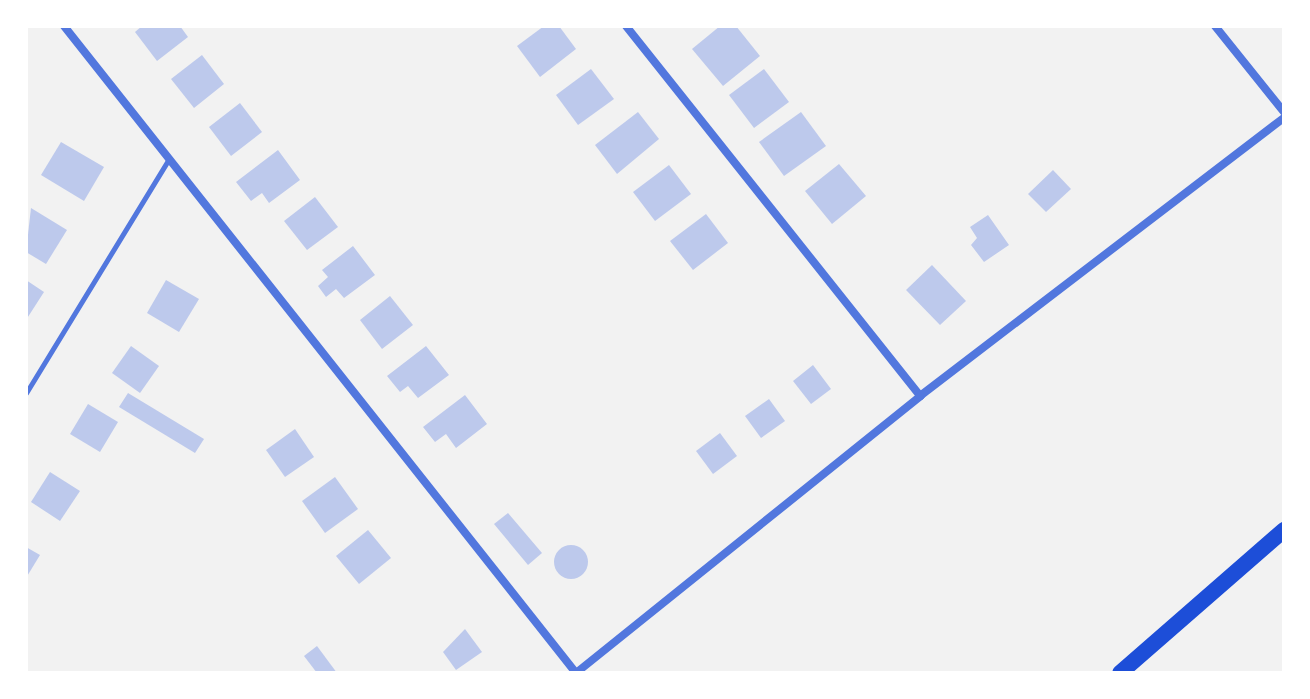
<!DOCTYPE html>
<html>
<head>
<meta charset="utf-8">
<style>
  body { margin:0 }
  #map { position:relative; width:1310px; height:699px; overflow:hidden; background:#f2f2f2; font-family:"Work Sans",sans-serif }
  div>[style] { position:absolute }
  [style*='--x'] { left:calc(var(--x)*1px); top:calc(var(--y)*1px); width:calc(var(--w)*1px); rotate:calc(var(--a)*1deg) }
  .building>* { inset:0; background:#bdc9ec }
  .round { border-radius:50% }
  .service>* { height:5px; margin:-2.5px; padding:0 2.5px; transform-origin:2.5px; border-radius:2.5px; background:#5277de }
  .minor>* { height:8px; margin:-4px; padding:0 4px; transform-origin:4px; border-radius:4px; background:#5277de }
  .primary>* { height:16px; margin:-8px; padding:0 8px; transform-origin:8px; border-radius:8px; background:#1d4ed8 }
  span { translate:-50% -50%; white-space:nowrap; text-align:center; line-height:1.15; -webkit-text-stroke:6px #fff; paint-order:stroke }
  .frame { position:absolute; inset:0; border:28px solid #fff; pointer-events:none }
</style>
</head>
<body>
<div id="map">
  <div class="building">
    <i style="clip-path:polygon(142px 26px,180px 26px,188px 37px,157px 61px,135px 32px)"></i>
    <i style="clip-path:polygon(544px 26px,559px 26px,576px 49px,540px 77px,517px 46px)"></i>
    <i style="clip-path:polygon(720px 26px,736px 26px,760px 56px,723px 86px,692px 49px)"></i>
    <i style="clip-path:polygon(202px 55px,224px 84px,194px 108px,171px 79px)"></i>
    <i style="clip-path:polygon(591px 69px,614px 99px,578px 125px,556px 95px)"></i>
    <i style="clip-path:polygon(764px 69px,789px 102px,754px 128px,729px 95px)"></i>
    <i style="clip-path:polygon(240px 103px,262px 132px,231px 156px,209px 127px)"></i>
    <i style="clip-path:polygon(638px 112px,659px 139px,617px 174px,595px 145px)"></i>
    <i style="clip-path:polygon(801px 112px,826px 146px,784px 176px,759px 142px)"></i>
    <i style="clip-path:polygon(61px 142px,104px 167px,84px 201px,41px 175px)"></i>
    <i style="clip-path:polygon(278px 150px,300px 180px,269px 203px,262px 193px,251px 201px,236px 182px)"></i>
    <i style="clip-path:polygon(839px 164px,866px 196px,832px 224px,805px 191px)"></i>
    <i style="clip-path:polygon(669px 165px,691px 194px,655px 221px,633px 192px)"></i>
    <i style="clip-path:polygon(1053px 170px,1071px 189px,1046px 212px,1028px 194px)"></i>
    <i style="clip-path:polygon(315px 197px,338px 227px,307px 250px,284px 221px)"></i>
    <i style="clip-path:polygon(31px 208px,67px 230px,46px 264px,26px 252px)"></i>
    <i style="clip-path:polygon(706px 214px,728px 243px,693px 270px,670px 241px)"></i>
    <i style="clip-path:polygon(988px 215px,1009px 245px,984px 262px,971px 245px,977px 238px,970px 227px)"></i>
    <i style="clip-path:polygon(353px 246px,375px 275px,344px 298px,336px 289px,326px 297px,318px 286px,328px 277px,322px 270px)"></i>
    <i style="clip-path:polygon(932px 265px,966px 301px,940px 325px,906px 290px)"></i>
    <i style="clip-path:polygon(26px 280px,44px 292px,26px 320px)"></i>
    <i style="clip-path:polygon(166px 280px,199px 299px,179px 332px,147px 313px)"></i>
    <i style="clip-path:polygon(390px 296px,413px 325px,382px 349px,360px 320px)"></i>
    <i style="clip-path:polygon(131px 346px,159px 366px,140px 393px,112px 373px)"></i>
    <i style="clip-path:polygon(426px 346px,449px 375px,418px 398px,408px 386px,400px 392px,387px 376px)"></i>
    <i style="clip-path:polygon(813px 365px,831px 389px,811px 404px,793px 381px)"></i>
    <i style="clip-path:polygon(128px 393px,204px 439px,195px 453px,119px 407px)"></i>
    <i style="clip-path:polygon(465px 395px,487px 424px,456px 448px,446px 434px,435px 442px,423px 427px)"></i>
    <i style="clip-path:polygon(769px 399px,785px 421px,761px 438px,745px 416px)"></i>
    <i style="clip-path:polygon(88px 404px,118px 422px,100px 452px,70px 434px)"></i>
    <i style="clip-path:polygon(295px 429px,314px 457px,285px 477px,266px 450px)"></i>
    <i style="clip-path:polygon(720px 433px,737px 456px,713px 474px,696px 451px)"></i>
    <i style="clip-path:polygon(50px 472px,80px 491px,60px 521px,31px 502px)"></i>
    <i style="clip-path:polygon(335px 477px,358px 509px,325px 533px,302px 501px)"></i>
    <i style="clip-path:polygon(508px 513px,542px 553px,528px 565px,494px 524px)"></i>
    <i style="clip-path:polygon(368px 530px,391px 558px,359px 584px,336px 556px)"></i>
    <i class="round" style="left:554px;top:545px;width:34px;height:34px"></i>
    <i style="clip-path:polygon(26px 547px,40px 555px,26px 578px)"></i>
    <i style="clip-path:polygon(465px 629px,482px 652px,456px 670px,443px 652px)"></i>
    <i style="clip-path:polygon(317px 646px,337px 673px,317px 673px,304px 656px)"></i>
  </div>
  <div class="service">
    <i style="--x:26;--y:393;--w:274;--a:-58.6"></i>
  </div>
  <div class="minor">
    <i style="--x:64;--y:26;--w:825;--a:51.64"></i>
    <i style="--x:626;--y:26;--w:473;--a:51.5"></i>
    <i style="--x:1215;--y:26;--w:110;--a:51.3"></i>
    <i style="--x:576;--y:673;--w:442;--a:-38.8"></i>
    <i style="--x:920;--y:396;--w:458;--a:-37.4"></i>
  </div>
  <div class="primary">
    <i style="--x:1120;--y:673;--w:218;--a:-41.1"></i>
  </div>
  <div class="frame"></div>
</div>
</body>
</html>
